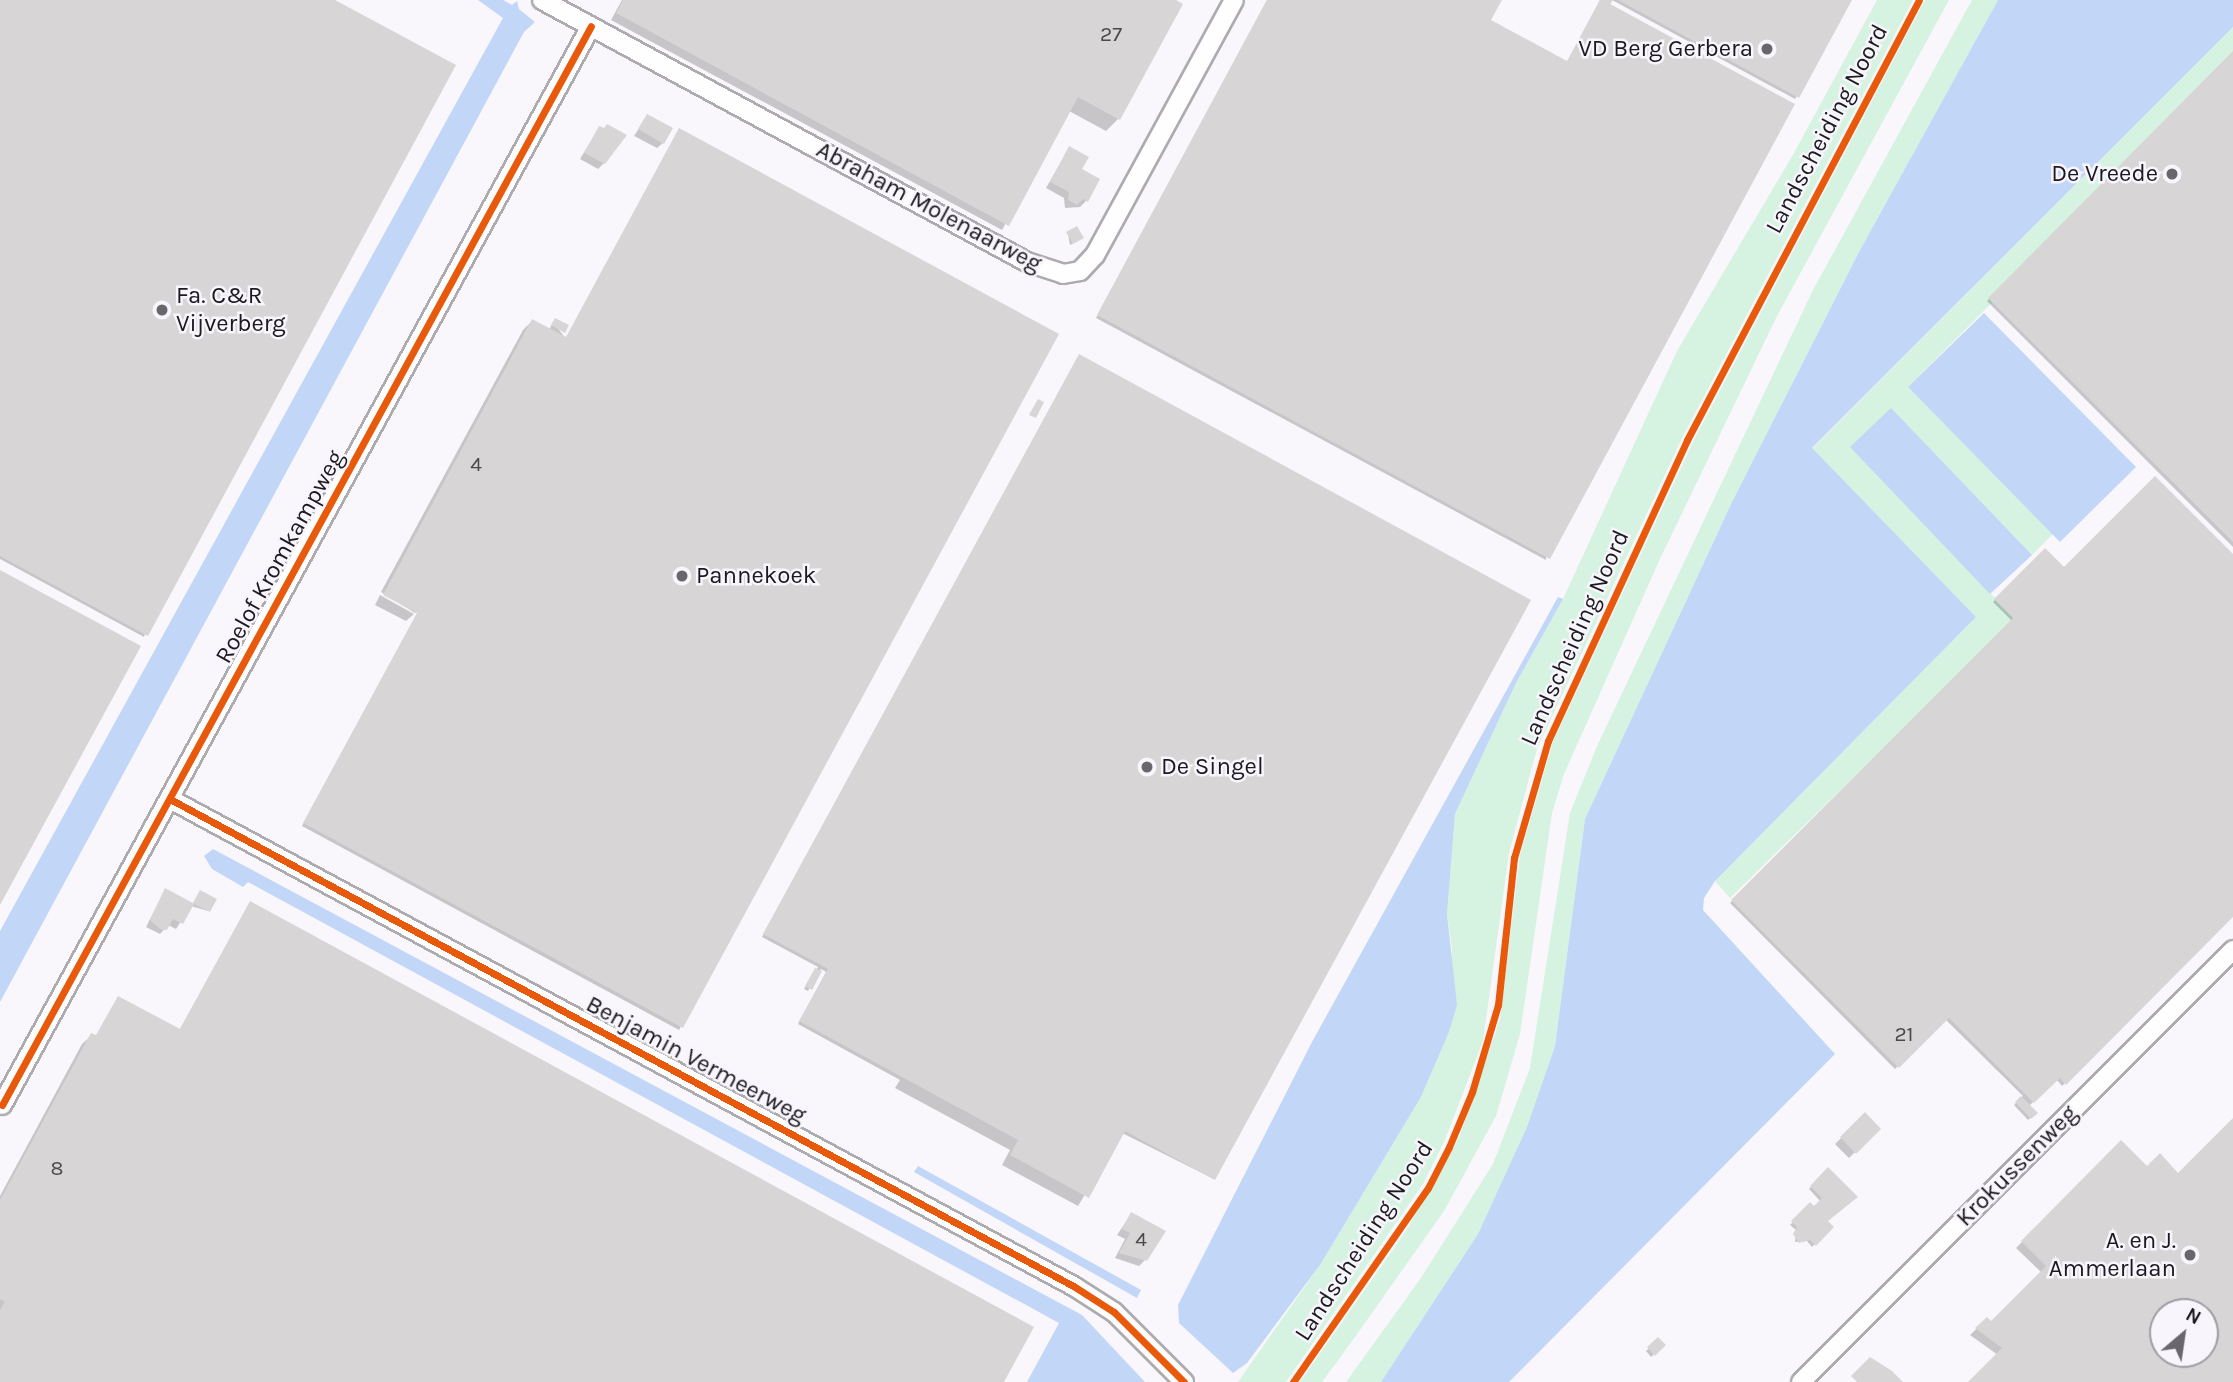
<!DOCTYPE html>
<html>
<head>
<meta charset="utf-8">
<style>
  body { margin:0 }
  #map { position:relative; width:2233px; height:1382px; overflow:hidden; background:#f9f7fb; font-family:Karla,sans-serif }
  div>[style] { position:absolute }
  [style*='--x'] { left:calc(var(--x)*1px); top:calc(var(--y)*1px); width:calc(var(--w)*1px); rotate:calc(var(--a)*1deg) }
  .green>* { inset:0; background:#d6f2e0 }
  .water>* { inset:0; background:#c2d6f8 }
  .shadow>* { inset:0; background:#0003 }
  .building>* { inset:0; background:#d7d5d5 }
  .roads { filter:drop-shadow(2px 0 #adabaf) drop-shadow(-2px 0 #adabaf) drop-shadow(0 2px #adabaf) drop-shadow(0 -2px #adabaf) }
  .minor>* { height:18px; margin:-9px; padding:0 9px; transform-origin:9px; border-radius:9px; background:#fefefe }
  .cycleway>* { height:7px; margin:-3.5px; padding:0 3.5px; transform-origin:3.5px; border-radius:3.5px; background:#e8590c }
  .dots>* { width:19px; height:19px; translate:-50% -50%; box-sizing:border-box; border:4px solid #f8f5fd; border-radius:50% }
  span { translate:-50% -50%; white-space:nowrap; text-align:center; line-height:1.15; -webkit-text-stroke:5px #f8f5fd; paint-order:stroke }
  .number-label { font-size:21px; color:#4a494c }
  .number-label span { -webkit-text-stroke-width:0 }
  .poi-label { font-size:24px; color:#1b1a1e }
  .right { translate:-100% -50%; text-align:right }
  .left { translate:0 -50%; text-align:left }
  .street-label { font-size:24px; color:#1b1a1e }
  .north { position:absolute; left:2149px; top:1298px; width:70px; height:70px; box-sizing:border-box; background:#f8f5fd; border:2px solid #a09da4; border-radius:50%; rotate:29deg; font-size:19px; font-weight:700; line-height:28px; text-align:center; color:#1b1a1e }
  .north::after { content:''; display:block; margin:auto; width:24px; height:32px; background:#69676b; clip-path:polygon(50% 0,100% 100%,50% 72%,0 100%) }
</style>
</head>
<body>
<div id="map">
  <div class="green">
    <i style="clip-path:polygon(1877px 0,1913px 0,1683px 436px,1537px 749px,1509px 853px,1483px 1041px,1445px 1140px,1423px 1184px,1286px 1382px,1238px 1382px,1320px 1265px,1421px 1097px,1449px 1032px,1452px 949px,1447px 914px,1455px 814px,1516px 683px,1563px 599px,1677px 351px,1794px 153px)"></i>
    <i style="clip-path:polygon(1925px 0,1949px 0,1777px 316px,1659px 561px,1564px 774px,1552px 813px,1520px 1034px,1496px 1116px,1444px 1211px,1355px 1337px,1322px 1382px,1300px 1382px,1406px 1231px,1459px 1138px,1500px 1019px,1520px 855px,1553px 742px,1694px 440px)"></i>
    <i style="clip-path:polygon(1972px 0,1998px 0,1860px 250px,1732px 502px,1585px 819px,1555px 1046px,1527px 1128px,1478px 1234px,1381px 1382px,1346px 1382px,1421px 1278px,1493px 1164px,1530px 1068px,1570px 813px,1598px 744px,1813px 290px)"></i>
    <i style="clip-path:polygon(2233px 27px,2233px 60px,1908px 387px,2053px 534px,2032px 555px,1891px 409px,1851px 447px,2015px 619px,1730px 898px,1715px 881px,1976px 617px,1812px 449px)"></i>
  </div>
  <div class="water">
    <i style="clip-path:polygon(478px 0,503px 0,512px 5px,517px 1px,519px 9px,535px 22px,524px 32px,0 1002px,0 931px,503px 18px)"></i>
    <i style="clip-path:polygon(1998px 0,2233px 0,2233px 27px,1812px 448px,1976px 617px,1715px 881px,1704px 898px,1703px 910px,1835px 1054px,1509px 1382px,1381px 1382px,1478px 1234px,1527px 1127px,1555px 1046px,1585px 819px,1732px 502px,1860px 250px)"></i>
    <i style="clip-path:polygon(1984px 313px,2136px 467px,2060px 542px,1908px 387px)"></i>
    <i style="clip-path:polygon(1891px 408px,2032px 555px,1990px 594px,1850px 447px)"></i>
    <i style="clip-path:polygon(1558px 597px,1563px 599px,1516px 683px,1455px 814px,1447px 914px,1457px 1005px,1449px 1032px,1421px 1097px,1320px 1265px,1247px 1363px,1233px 1373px,1179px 1323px,1178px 1305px,1312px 1042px)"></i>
    <i style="clip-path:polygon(213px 849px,1082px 1315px,1145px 1382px,1027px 1382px,1059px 1323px,248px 882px,243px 887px,212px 869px,204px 856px)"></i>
    <i style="clip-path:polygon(918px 1166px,1141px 1290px,1137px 1298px,914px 1172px)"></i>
  </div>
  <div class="shadow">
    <i style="clip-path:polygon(0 0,332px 0,144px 637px,0 559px)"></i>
    <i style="clip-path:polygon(622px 0,1172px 0,1118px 119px,1106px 131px,1069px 111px,1002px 230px,611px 20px)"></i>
    <i style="clip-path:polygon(1267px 0,1500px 0,1489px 20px,1567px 63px,1600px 0,1611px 0,1546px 560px,1096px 318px)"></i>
    <i style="clip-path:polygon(1612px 0,1850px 0,1795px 99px)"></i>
    <i style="clip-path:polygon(2233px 54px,2233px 547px,1987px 301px)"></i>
    <i style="clip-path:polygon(647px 116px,663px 143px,657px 148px,634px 136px)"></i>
    <i style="clip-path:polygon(599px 128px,604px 163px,598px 169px,580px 159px)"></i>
    <i style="clip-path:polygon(1069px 148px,1080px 169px,1086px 201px,1080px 207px,1065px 208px,1064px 198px,1046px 188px)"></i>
    <i style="clip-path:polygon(1068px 234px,1079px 240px,1070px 245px)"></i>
    <i style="clip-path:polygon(532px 321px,549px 330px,553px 322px,566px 339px,1056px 334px,679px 1030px,302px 826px,419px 610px,415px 613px,381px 592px,523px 330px)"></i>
    <i style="clip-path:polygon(1077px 359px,1214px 1179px,1122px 1133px,1078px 1206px,1002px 1165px,1010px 1150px,895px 1088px,900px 1080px,798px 1024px,826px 972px,821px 969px,808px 991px,804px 989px,818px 967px,762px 937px)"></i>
    <i style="clip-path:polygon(2045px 551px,2064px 569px,2233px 557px,2233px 915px,2062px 1086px,2056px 1079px,2029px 1106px,2035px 1113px,2028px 1120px,2014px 1105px,2023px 1096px,1945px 1019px,1895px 1069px,1730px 903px,2012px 621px,1993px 602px)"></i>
    <i style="clip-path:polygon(380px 595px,414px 614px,406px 621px,375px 605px)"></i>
    <i style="clip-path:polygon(165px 890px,192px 905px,198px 895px,208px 911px,191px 906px,176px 929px,168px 925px,160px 934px,146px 927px)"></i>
    <i style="clip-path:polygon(250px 903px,1002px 1382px,0 1382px,0 1196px,82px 1044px,92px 1035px,179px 1031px)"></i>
    <i style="clip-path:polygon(1865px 1115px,1879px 1129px,1849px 1158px,1835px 1144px)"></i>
    <i style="clip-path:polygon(2233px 1121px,2233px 1167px,2018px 1382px,1971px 1382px,1998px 1355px,1970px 1335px,1987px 1319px,1991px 1324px,2042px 1273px,2016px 1248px,2121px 1143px,2147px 1169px,2179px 1175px)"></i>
    <i style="clip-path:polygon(1828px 1170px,1826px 1221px,1832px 1227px,1812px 1247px,1807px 1241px,1795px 1242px,1796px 1230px,1790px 1225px,1810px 1205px,1814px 1209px,1821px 1202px,1809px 1189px)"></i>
    <i style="clip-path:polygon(1131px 1214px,1145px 1260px,1139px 1266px,1115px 1258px,1125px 1239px,1117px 1235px)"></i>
    <i style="clip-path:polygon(1658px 1339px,1664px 1345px,1651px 1357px,1646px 1351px)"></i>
  </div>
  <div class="building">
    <i style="clip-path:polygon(0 0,335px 0,456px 65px,148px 636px,0 556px)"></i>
    <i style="clip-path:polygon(623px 0,1176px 0,1183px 4px,1120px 120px,1078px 97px,1009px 226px,616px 13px)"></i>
    <i style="clip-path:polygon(1267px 0,1502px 0,1491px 20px,1567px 61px,1600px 0,1613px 0,1610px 4px,1795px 104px,1550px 559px,1097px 315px)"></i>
    <i style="clip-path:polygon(1618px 0,1852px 0,1799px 98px)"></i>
    <i style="clip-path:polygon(2233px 51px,2233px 542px,1988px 298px)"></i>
    <i style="clip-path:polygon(647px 114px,673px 128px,664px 144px,638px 129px)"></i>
    <i style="clip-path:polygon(607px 124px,627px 135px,605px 164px,584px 153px,599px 126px,604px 128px)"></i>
    <i style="clip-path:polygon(679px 128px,1059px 334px,683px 1028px,303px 823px,417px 613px,383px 595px,532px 319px,566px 337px)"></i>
    <i style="clip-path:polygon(1069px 146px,1089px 157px,1082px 169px,1100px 179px,1088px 202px,1083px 199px,1077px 205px,1068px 200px,1069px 192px,1050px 182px)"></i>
    <i style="clip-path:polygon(1077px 226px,1084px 238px,1073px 244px,1066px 232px)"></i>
    <i style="clip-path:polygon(555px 318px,569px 325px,565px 333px,551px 325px)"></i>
    <i style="clip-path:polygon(1079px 354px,1531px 600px,1215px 1180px,1125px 1131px,1089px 1198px,1010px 1155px,1018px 1140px,799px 1021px,828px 969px,763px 934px)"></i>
    <i style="clip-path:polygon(1038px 399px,1044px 402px,1036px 418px,1029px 415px)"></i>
    <i style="clip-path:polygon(2155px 476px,2233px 554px,2233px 917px,2066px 1085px,2060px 1078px,2034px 1103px,1949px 1018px,1899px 1068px,1731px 900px,2013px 618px,1994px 599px,2045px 548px,2064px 567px)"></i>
    <i style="clip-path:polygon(0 570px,141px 646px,0 905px)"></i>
    <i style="clip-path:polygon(165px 888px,193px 903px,200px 890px,217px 899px,210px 912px,194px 904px,183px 924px,173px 919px,167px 930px,160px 929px,150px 920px)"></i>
    <i style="clip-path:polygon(250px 901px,1034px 1327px,1004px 1382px,0 1382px,0 1310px,5px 1302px,0 1299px,0 1200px,91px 1033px,96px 1035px,118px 996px,180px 1029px)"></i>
    <i style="clip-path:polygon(815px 968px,822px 971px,812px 990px,805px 986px)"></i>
    <i style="clip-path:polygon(2021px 1096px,2038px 1113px,2031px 1119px,2015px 1102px)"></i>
    <i style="clip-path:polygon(1865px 1112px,1881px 1129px,1856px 1154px,1840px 1137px)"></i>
    <i style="clip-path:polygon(evenodd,2233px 1118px,2233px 1382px,1968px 1382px,2002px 1348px,1975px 1328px,1987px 1317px,1991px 1321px,2046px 1266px,2021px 1241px,2121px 1140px,2147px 1166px,2160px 1153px,2178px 1173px,2233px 1118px,2163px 1312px,2205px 1312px,2205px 1354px,2163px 1354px,2163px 1312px)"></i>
    <i style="clip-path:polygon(1828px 1167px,1858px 1197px,1828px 1221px,1834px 1227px,1816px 1246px,1810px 1240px,1799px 1243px,1793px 1234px,1797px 1227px,1791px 1221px,1810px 1202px,1814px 1206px,1822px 1198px,1810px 1186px)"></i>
    <i style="clip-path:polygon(1131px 1212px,1166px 1231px,1147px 1261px,1119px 1253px,1130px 1233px,1122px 1229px)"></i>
    <i style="clip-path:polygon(1658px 1337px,1666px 1345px,1655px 1356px,1647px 1347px)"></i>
    <i style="clip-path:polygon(1870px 1357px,1892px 1371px,1903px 1382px,1857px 1382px,1851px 1376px)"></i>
  </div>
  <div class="roads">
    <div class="minor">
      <i style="--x:542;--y:0;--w:551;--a:28.38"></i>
      <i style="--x:1027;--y:262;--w:38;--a:18"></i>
      <i style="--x:1063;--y:274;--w:17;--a:-10"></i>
      <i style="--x:1080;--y:271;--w:22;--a:-47"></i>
      <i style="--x:1095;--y:255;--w:290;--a:-61.4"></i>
      <i style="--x:170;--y:799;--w:1028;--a:28.33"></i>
      <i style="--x:1075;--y:1287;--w:46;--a:32.7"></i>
      <i style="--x:1114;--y:1312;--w:99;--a:45"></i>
      <i style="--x:2;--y:1105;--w:1229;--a:-61.37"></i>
      <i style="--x:1801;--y:1382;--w:611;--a:-45"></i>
    </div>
  </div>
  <div class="cycleway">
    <i style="--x:170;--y:799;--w:1028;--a:28.33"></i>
    <i style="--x:1075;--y:1287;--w:46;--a:32.7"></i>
    <i style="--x:1114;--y:1312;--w:99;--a:45"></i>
    <i style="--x:2;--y:1105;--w:1229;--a:-61.37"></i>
    <i style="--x:1293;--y:1382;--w:236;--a:-55.2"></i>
    <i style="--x:1428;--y:1188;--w:46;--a:-62.9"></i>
    <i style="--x:1449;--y:1147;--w:60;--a:-67.3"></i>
    <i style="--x:1472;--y:1092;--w:91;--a:-73.4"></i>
    <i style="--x:1498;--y:1005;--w:148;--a:-83.8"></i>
    <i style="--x:1514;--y:858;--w:122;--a:-73.8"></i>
    <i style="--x:1548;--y:741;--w:332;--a:-65.2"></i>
    <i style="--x:1687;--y:440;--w:497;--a:-62.2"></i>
  </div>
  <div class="dots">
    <i style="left:1767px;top:49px;background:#69676b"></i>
    <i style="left:2172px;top:174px;background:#69676b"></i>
    <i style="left:162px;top:310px;background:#69676b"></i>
    <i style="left:682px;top:576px;background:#69676b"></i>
    <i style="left:1147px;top:767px;background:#69676b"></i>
    <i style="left:2190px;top:1255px;background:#69676b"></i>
  </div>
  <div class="number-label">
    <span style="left:1111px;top:34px">27</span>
    <span style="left:476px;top:464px">4</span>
    <span style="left:1904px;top:1034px">21</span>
    <span style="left:57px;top:1168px">8</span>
    <span style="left:1141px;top:1239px">4</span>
  </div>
  <div class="poi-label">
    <span class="right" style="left:1753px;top:49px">VD Berg Gerbera</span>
    <span class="right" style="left:2158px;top:174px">De Vreede</span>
    <span class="left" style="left:176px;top:310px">Fa. C&amp;R<br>Vijverberg</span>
    <span class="left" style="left:696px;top:576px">Pannekoek</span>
    <span class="left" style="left:1161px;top:767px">De Singel</span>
    <span class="right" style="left:2176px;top:1255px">A. en J.<br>Ammerlaan</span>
  </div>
  <div class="street-label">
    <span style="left:1827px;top:129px;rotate:-62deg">Landscheiding Noord</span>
    <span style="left:929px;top:207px;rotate:28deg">Abraham Molenaarweg</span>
    <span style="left:280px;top:557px;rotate:-61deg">Roelof Kromkampweg</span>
    <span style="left:1575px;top:638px;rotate:-66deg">Landscheiding Noord</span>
    <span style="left:696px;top:1060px;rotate:28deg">Benjamin Vermeerweg</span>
    <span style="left:2017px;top:1166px;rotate:-45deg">Krokussenweg</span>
    <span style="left:1364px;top:1241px;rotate:-57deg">Landscheiding Noord</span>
  </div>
  <div class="north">N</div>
</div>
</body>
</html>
